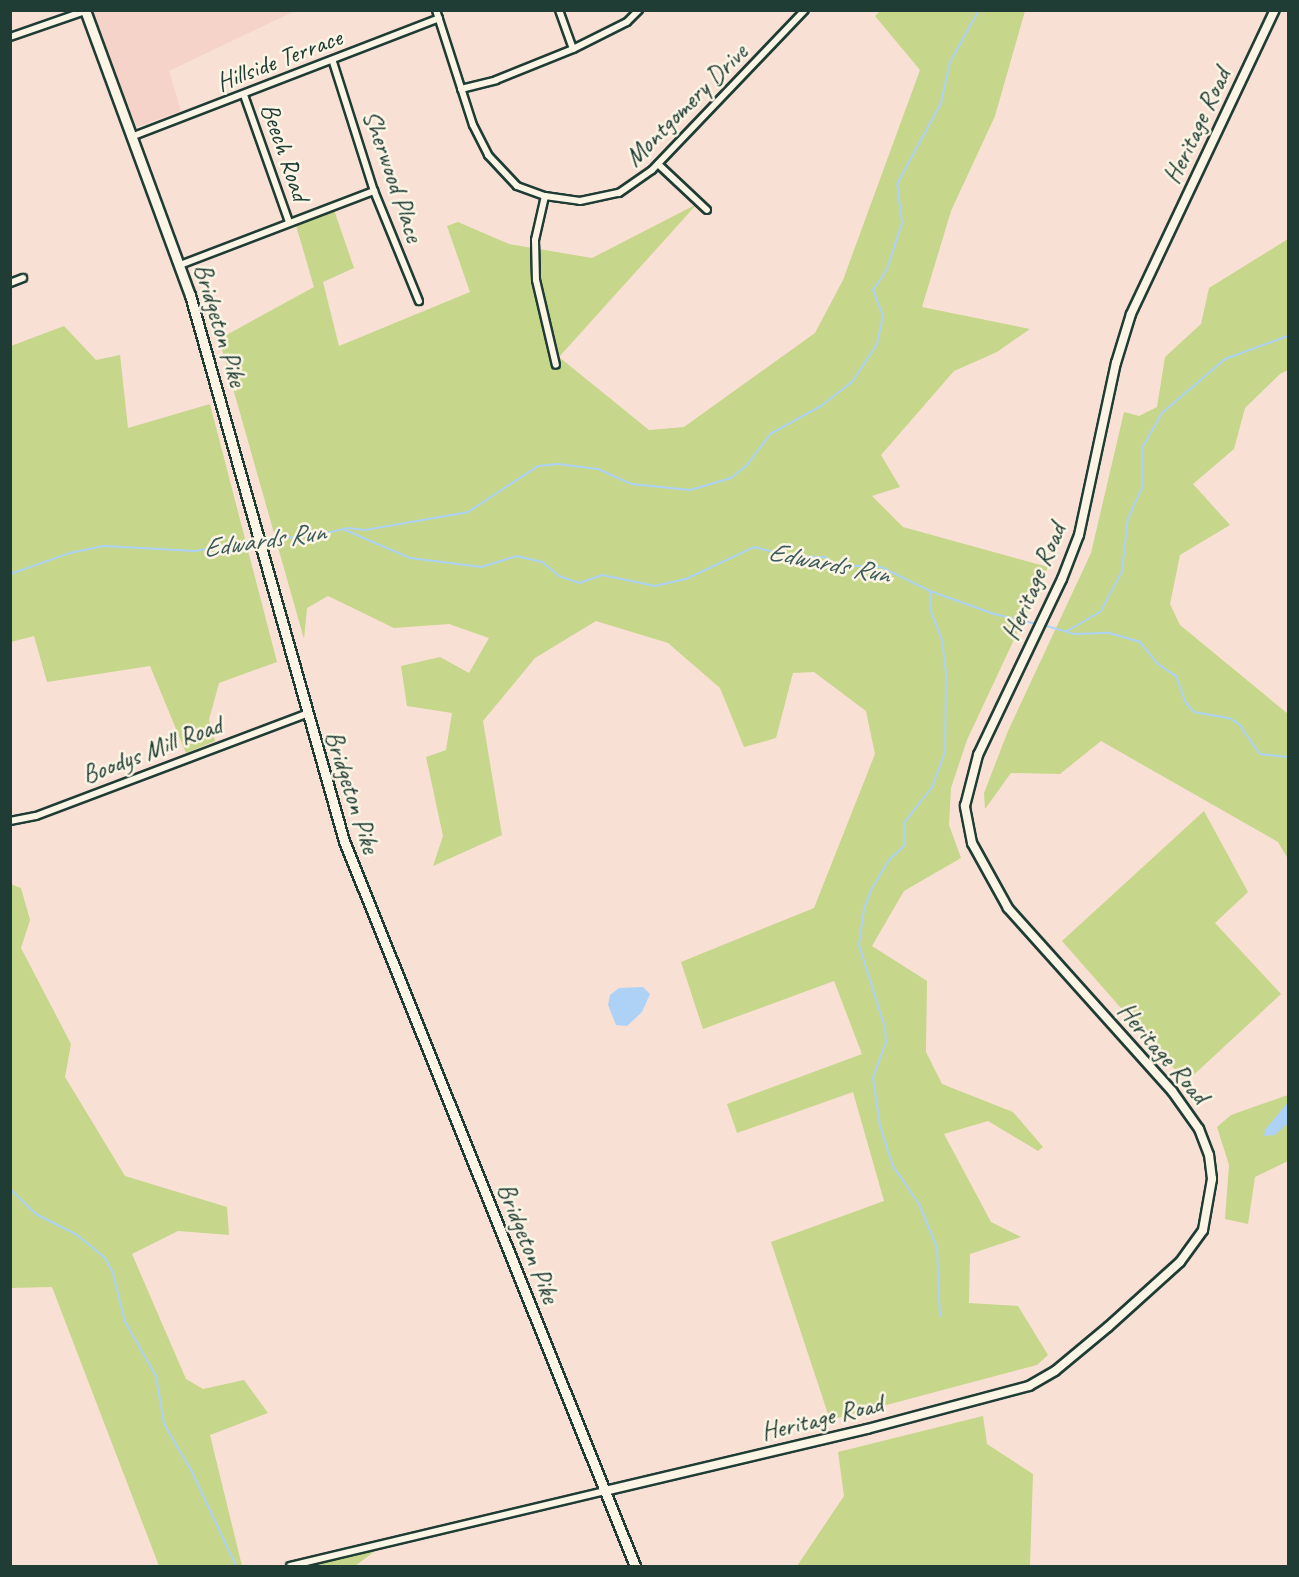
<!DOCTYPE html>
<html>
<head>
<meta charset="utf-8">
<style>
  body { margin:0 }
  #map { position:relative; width:1299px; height:1577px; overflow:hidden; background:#f8e1d4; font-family:Caveat,sans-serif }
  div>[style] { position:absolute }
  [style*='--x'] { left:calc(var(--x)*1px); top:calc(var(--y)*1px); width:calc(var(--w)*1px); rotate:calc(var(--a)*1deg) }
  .built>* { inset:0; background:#f5d3c8 }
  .green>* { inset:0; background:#c6d68a }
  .water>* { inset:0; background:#add2f6 }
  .stream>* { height:2px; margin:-1px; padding:0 1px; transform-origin:1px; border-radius:1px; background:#add2f6 }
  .roads { filter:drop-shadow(2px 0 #1f3d34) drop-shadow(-2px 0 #1f3d34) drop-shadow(0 2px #1f3d34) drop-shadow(0 -2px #1f3d34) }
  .minor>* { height:6px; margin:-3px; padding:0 3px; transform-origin:3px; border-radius:3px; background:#fcf5e5 }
  .tertiary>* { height:8px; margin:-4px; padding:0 4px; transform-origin:4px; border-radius:4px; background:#fcf5e5 }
  .primary>* { height:9px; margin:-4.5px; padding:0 4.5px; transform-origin:4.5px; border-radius:4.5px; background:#fcf5e5 }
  span { translate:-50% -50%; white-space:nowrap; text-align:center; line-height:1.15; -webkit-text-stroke:5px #fcf5e5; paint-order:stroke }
  .street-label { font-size:26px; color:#1f3d34 }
  .water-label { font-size:27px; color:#3b5b5b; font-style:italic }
  .frame { position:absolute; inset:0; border:12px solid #1f3d34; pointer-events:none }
</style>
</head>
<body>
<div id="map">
  <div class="built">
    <i style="clip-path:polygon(92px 11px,92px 10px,295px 11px,169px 71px,181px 111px,134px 128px)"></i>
  </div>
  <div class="green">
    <i style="clip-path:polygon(881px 10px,1025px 11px,995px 116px,951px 211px,922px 307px,1030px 329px,997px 352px,954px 371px,881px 455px,900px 487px,872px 496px,903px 527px,1048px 567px,967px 740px,951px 788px,949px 825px,961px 858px,904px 891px,872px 946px,927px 981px,926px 1052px,942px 1084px,1013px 1112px,1043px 1147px,1038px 1151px,988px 1121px,944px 1134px,991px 1222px,1021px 1237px,970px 1254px,969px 1303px,1018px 1306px,1048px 1355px,1037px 1365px,830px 1420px,771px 1242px,884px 1201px,853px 1092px,737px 1133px,727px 1104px,862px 1054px,834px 981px,703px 1029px,681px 962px,814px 908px,875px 754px,866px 711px,814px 672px,793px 673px,776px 738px,744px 747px,720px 688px,668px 643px,596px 621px,535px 658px,483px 721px,502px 835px,433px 866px,443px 836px,426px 757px,446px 750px,452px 713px,407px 706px,401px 666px,440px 657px,469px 673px,489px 638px,449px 624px,394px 628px,328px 596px,307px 608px,304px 639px,219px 339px,314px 287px,295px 222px,333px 207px,354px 268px,323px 282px,339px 346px,470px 292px,447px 226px,458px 222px,509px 244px,592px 258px,697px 204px,559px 357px,649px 430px,684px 427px,815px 333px,843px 280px,920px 70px,875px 16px)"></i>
    <i style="clip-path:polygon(1288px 239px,1288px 370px,1280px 374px,1245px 408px,1234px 449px,1193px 484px,1230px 525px,1180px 555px,1170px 604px,1180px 625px,1288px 714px,1288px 859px,1278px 842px,1101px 741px,1060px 774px,1011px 773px,985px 809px,984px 793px,1008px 731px,1091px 553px,1124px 412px,1139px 416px,1157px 407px,1165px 357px,1201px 324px,1209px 288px)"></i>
    <i style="clip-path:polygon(64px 326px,96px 360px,120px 355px,128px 428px,210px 404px,277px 662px,219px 683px,209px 720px,215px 741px,186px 753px,150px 666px,47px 682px,34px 636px,11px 642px,11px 346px)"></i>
    <i style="clip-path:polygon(1204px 811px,1248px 892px,1215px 923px,1281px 994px,1186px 1082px,1062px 941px)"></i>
    <i style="clip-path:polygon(10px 884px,21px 888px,30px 920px,21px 948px,71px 1044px,65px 1077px,125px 1176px,227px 1207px,229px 1235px,178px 1231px,132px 1254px,186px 1379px,203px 1389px,244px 1380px,268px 1413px,210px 1435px,242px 1566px,159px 1566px,52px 1287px,11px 1288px)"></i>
    <i style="clip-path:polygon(1288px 1095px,1288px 1161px,1255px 1177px,1248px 1224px,1225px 1219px,1229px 1165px,1217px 1127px,1231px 1115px)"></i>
    <i style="clip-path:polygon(983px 1416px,987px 1444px,1033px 1474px,1030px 1566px,797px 1566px,844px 1496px,838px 1452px)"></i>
    <i style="clip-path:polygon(375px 1551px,355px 1566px,309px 1566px)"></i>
  </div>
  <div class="water">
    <i style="clip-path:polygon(643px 987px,650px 994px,642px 1012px,627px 1026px,616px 1025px,608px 1005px,610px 995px,619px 988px)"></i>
    <i style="clip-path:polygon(1288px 1102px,1288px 1123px,1275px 1135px,1264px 1136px,1265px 1130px)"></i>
  </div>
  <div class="stream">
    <i style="--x:345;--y:530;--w:71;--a:23.3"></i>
    <i style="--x:410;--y:558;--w:72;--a:7.2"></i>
    <i style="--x:481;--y:567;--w:37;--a:-17"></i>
    <i style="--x:516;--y:556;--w:27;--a:13"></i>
    <i style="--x:542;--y:562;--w:22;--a:39"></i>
    <i style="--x:559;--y:576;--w:21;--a:19"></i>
    <i style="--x:579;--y:583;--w:24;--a:-19"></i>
    <i style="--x:602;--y:575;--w:54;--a:11.7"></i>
    <i style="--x:655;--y:586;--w:32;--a:-13"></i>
    <i style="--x:686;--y:579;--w:75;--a:-25.2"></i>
    <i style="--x:754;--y:547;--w:38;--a:14"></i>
    <i style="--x:791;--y:556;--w:34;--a:2"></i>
    <i style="--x:825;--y:557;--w:14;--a:34"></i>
    <i style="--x:837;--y:565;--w:44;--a:2.6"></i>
    <i style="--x:881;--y:567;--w:55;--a:26.1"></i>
    <i style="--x:930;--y:591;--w:68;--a:19.8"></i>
    <i style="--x:994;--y:614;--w:44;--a:13.1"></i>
    <i style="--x:262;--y:539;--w:51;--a:-3.4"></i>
    <i style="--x:313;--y:536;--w:35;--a:-13"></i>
    <i style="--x:347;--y:528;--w:18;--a:6"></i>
    <i style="--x:365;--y:530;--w:105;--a:-9.9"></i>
    <i style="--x:468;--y:512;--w:84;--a:-33.3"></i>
    <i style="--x:538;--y:466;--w:20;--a:-6"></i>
    <i style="--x:558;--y:464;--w:40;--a:7.1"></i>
    <i style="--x:598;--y:469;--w:37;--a:24"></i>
    <i style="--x:632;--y:484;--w:58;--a:5.9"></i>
    <i style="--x:690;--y:490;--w:43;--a:-16.3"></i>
    <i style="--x:731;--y:478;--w:21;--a:-39"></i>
    <i style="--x:747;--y:465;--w:39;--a:-53"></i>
    <i style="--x:770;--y:434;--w:58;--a:-28.8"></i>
    <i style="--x:821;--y:406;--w:39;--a:-38"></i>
    <i style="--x:852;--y:382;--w:45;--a:-56.7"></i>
    <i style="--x:877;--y:344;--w:29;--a:-78"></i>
    <i style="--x:883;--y:316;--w:28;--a:-111"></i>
    <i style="--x:873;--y:290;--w:25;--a:-56"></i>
    <i style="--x:887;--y:269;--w:48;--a:-71.9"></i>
    <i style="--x:902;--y:223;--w:39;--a:-97"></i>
    <i style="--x:897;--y:184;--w:92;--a:-61.5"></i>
    <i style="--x:941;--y:103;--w:42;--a:-77.6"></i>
    <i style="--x:950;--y:62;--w:60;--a:-60.9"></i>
    <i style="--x:10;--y:574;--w:64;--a:-19.3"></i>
    <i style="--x:70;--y:553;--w:35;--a:-12"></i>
    <i style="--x:104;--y:546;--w:91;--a:3.1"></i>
    <i style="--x:195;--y:551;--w:63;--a:-10.1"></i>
    <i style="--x:930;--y:591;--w:18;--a:90"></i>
    <i style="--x:930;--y:609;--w:33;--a:69"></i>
    <i style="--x:942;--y:640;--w:35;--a:83"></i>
    <i style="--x:946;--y:675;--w:77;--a:90.7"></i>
    <i style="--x:945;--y:752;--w:37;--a:110"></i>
    <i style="--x:932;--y:787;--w:46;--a:127.9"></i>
    <i style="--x:904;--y:823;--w:23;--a:90"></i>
    <i style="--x:904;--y:846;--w:21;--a:137"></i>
    <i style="--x:889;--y:860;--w:33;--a:121"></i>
    <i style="--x:872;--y:888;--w:22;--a:111"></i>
    <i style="--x:864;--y:909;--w:36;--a:98"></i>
    <i style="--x:859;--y:945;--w:87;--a:72.6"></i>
    <i style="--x:885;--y:1028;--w:14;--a:86"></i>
    <i style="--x:886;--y:1042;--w:38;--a:110"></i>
    <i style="--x:873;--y:1078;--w:49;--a:81.7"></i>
    <i style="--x:880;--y:1126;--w:42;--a:72"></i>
    <i style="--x:893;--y:1166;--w:46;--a:55.6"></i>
    <i style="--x:919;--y:1204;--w:48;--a:67.8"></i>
    <i style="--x:937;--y:1248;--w:68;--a:87.5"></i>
    <i style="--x:1043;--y:625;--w:33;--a:16"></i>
    <i style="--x:1075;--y:634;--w:34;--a:-2"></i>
    <i style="--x:1109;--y:633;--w:32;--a:16"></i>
    <i style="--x:1140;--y:642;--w:28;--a:51"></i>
    <i style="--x:1158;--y:664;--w:22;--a:34"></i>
    <i style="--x:1176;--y:676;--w:29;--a:70"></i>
    <i style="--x:1186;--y:703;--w:12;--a:48"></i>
    <i style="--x:1194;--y:712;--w:36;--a:10"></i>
    <i style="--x:1229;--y:718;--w:12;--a:31"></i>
    <i style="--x:1239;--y:724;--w:37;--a:55"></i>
    <i style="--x:1260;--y:754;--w:28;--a:6"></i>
    <i style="--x:1067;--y:631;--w:39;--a:-30"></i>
    <i style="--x:1101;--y:611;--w:45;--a:-62.3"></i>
    <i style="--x:1122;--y:571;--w:53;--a:-83.5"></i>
    <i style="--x:1128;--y:518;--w:33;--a:-65"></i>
    <i style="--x:1142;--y:488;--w:40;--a:-90"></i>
    <i style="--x:1142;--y:448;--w:40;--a:-60.3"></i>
    <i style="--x:1162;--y:413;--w:83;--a:-40.6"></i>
    <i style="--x:1225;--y:359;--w:67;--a:-20.1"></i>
    <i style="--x:10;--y:1189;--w:36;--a:44"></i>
    <i style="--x:36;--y:1214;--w:46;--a:27.1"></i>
    <i style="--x:77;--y:1235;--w:36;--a:39"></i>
    <i style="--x:105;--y:1258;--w:17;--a:62"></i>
    <i style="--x:113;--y:1273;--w:50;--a:76.2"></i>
    <i style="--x:125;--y:1322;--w:62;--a:60.1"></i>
    <i style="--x:156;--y:1376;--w:49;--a:80.5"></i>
    <i style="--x:164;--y:1424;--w:56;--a:59.7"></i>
    <i style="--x:192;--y:1472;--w:104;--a:64.9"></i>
  </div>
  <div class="roads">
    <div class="minor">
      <i style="--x:436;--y:10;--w:121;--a:72.2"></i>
      <i style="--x:473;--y:125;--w:34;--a:63"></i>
      <i style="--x:488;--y:155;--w:42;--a:46.9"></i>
      <i style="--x:517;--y:186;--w:30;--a:20"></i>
      <i style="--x:545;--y:196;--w:35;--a:8"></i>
      <i style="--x:580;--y:201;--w:40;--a:-12"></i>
      <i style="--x:619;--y:193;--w:40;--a:-34.9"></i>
      <i style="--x:652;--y:170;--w:221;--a:-46.3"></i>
      <i style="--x:559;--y:10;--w:41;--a:70.3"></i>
      <i style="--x:10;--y:37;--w:79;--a:-19.1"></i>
      <i style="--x:333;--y:62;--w:135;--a:72.4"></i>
      <i style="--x:374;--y:191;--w:119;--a:67.8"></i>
      <i style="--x:461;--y:89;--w:36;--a:-14"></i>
      <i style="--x:496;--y:80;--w:83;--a:-21.9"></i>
      <i style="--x:573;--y:49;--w:60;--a:-26.6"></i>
      <i style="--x:627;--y:22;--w:17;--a:-45"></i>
      <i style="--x:244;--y:95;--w:135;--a:70.5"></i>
      <i style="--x:131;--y:137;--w:330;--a:-21.1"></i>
      <i style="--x:658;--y:164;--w:67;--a:43.2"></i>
      <i style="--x:545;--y:196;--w:45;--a:102.8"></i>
      <i style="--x:535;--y:240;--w:40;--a:88.6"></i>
      <i style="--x:536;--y:280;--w:87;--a:76.8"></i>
      <i style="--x:180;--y:265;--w:208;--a:-20.9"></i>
      <i style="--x:10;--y:283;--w:14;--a:-21"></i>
      <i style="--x:10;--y:821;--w:26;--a:-11"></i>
      <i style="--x:36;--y:816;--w:289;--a:-20.7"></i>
      <i style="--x:290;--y:1566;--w:324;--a:-13.4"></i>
    </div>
    <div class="tertiary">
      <i style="--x:605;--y:1491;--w:269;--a:-13.3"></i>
      <i style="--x:867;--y:1429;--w:168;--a:-14.9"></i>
      <i style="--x:1029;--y:1386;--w:30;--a:-30"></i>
      <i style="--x:1055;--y:1371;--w:69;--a:-39.7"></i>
      <i style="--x:1108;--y:1327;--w:97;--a:-42.1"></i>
      <i style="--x:1180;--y:1262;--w:39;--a:-54"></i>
      <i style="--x:1203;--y:1230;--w:52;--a:-80"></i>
      <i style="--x:1212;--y:1179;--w:24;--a:-97"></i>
      <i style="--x:1209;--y:1155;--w:28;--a:-111"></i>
      <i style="--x:1199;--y:1129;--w:47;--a:-125.4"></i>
      <i style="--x:1172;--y:1091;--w:246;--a:-131.9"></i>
      <i style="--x:1008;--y:908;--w:74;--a:-119"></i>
      <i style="--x:972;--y:843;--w:38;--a:-101"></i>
      <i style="--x:965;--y:806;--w:53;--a:-75.7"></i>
      <i style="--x:978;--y:755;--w:195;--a:-64.5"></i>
      <i style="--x:1062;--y:579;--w:47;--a:-68.9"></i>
      <i style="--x:1079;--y:535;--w:176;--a:-77.9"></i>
      <i style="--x:1116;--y:363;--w:51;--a:-73"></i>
      <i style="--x:1131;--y:314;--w:336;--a:-64.7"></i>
    </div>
    <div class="primary">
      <i style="--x:85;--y:10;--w:304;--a:69.8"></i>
      <i style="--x:190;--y:295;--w:567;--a:74.25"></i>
      <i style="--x:344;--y:841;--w:781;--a:68.13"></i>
    </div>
  </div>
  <div class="street-label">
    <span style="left:279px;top:60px;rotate:-21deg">Hillside Terrace</span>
    <span style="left:686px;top:105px;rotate:-45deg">Montgomery Drive</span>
    <span style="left:1197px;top:126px;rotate:-65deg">Heritage Road</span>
    <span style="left:285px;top:152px;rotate:71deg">Beech Road</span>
    <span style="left:393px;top:176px;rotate:71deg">Sherwood Place</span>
    <span style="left:220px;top:325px;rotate:73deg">Bridgeton Pike</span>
    <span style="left:1034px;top:582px;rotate:-67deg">Heritage Road</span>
    <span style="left:152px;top:750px;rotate:-21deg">Boodys Mill Road</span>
    <span style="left:352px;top:792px;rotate:72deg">Bridgeton Pike</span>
    <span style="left:1163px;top:1053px;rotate:49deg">Heritage Road</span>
    <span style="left:528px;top:1243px;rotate:68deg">Bridgeton Pike</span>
    <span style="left:822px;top:1418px;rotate:-14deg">Heritage Road</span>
  </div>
  <div class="water-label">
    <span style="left:264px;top:540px;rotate:-8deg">Edwards Run</span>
    <span style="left:829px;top:563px;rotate:11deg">Edwards Run</span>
  </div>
  <div class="frame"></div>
</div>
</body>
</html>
